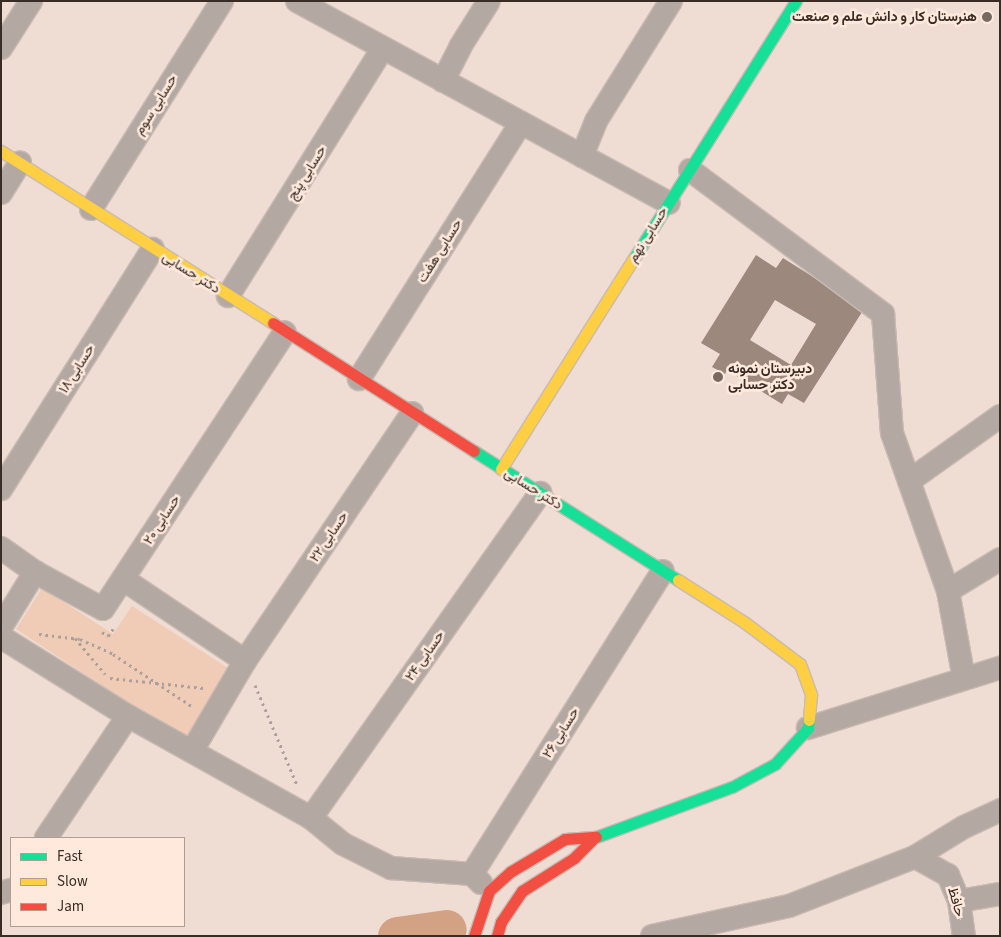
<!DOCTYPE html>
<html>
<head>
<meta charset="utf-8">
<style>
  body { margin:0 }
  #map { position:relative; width:1001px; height:937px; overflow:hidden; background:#efdcd2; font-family:"Source Sans 3",Vazirmatn,sans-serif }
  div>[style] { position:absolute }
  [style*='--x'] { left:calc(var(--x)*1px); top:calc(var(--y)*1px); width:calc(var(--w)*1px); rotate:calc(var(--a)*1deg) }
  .green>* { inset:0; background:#f0cbb6 }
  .river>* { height:39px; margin:-19.5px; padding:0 19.5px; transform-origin:19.5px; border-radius:19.5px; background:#d3a184 }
  .building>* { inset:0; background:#9c887d }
  .path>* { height:3px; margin-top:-1.5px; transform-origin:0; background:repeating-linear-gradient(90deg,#aba09a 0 2.5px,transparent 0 6.5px) }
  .roads { filter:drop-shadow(1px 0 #c8bab2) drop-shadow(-1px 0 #c8bab2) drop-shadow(0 1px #c8bab2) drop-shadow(0 -1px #c8bab2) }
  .street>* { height:22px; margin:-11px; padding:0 11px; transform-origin:11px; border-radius:11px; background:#b4a8a2 }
  .fast>* { height:11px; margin:-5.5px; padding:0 5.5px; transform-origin:5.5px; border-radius:5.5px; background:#16e098 }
  .slow>* { height:11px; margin:-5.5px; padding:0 5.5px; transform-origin:5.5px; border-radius:5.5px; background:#ffcf43 }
  .jam>* { height:11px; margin:-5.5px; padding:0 5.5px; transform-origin:5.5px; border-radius:5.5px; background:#f24e42 }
  .dots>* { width:14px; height:14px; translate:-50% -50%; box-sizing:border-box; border:2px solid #ffe9dd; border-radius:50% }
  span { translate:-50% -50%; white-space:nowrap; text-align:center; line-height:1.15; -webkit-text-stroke:5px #ffe9dd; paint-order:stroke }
  .poi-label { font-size:14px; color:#392c24; font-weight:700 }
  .right { translate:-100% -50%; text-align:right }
  .left { translate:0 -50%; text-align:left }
  .street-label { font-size:14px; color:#392c24 }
  .frame { position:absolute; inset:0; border:2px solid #392c24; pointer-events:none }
  .legend { position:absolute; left:10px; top:837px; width:175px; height:90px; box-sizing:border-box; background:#ffe9dd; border:1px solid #b09d93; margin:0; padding:6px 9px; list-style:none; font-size:15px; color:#392c24 }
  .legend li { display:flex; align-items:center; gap:10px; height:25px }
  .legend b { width:25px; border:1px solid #b09d93 }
</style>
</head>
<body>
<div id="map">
  <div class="green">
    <i style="clip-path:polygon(42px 588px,113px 634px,132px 606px,234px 672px,188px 742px,16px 629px)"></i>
  </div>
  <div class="river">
    <i style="--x:397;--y:936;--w:50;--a:-8"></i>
  </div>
  <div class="building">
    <i style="clip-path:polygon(evenodd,756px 255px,776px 268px,783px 258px,864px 309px,804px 403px,788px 394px,782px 404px,727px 370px,725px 374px,712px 367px,720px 354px,701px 343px,756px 255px,775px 300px,816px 324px,791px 365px,750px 340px,775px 300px)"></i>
  </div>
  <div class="path">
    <i style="--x:102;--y:632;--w:7;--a:34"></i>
    <i style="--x:108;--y:636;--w:9;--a:-54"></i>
    <i style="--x:39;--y:634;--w:41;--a:7"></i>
    <i style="--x:80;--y:639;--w:36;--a:24"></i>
    <i style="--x:113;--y:654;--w:96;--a:33.5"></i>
    <i style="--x:75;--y:638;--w:47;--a:50.2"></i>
    <i style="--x:110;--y:678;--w:94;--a:6.1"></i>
    <i style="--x:255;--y:685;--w:108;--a:67.2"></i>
  </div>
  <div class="roads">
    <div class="street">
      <i style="--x:297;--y:1;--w:423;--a:28.5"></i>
      <i style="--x:1;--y:48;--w:56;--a:-57.4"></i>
      <i style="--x:443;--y:81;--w:38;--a:-63"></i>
      <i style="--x:460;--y:47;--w:54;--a:-57.8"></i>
      <i style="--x:582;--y:156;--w:38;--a:-68"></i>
      <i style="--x:596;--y:121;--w:142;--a:-58"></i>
      <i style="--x:690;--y:170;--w:241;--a:36.7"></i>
      <i style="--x:883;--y:314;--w:119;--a:85.7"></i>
      <i style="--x:892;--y:433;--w:168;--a:70.5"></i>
      <i style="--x:948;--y:591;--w:89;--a:79.7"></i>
      <i style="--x:1;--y:193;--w:36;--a:-58"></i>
      <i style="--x:91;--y:209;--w:246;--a:-57.8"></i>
      <i style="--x:228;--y:296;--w:292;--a:-58"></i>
      <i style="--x:359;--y:379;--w:303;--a:-57.7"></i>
      <i style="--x:909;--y:481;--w:112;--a:-35.5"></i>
      <i style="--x:1;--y:489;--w:284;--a:-57.7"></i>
      <i style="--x:1;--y:548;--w:42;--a:35.2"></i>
      <i style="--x:35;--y:572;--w:77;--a:28.6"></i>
      <i style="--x:103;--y:609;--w:331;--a:-56.7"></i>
      <i style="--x:123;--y:579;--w:147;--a:33.9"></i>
      <i style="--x:948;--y:591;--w:61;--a:-31.6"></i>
      <i style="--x:1;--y:627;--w:65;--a:-58.3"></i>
      <i style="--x:1;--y:637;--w:150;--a:31.9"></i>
      <i style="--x:128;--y:716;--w:210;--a:29.1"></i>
      <i style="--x:311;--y:818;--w:41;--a:39.1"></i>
      <i style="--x:343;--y:844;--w:54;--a:26.6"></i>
      <i style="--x:391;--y:868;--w:81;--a:4.2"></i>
      <i style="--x:808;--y:728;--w:201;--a:-17.4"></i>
      <i style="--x:192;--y:751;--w:104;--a:-59.5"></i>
      <i style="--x:245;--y:661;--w:299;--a:-56"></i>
      <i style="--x:311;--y:818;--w:398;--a:-54.8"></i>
      <i style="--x:46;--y:838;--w:147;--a:-56.1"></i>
      <i style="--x:915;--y:857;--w:38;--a:29"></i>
      <i style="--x:948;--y:875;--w:28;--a:67"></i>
      <i style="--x:959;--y:901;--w:35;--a:82"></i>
      <i style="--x:481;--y:883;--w:13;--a:-135"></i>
      <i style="--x:472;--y:874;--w:358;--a:-57.8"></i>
      <i style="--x:1;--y:893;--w:10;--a:-17"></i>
      <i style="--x:959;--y:901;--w:42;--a:-9.7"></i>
      <i style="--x:652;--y:936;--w:140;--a:-12.4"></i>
      <i style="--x:789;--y:906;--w:135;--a:-21.3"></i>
      <i style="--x:915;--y:857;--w:57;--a:-31.5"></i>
      <i style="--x:964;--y:827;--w:40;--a:-25"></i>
    </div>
    <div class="fast">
      <i style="--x:634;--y:258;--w:304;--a:-57.8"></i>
      <i style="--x:474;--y:451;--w:241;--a:32.3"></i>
      <i style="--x:596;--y:837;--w:145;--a:-20.2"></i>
      <i style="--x:732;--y:787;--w:49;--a:-28.1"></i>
      <i style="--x:775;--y:764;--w:49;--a:-47.5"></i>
      <i style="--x:808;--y:728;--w:8;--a:-83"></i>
    </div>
    <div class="slow">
      <i style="--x:1;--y:151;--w:322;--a:32.3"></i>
      <i style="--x:501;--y:469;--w:249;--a:-57.8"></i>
      <i style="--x:678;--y:580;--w:78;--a:32.5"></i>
      <i style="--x:744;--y:622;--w:70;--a:36.9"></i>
      <i style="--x:800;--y:664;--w:33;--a:70"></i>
      <i style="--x:811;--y:695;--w:25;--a:95"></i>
    </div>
    <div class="jam">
      <i style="--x:273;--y:323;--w:238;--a:32.5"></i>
      <i style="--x:474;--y:936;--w:47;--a:-71.6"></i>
      <i style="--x:489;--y:891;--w:28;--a:-42"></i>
      <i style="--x:510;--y:872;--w:64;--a:-31"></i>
      <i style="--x:565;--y:839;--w:31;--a:-4"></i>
      <i style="--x:497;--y:936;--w:15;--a:-74"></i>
      <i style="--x:501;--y:922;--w:37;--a:-56"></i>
      <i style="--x:522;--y:891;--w:62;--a:-32.4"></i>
      <i style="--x:574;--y:858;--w:28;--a:-45"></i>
    </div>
  </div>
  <div class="dots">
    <i style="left:987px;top:17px;background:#796a61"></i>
    <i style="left:718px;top:377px;background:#796a61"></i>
  </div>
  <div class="poi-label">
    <span class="right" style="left:977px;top:17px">هنرستان کار و دانش علم و صنعت</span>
    <span class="left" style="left:728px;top:377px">دبیرستان نمونه<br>دکتر حسابی</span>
  </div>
  <div class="street-label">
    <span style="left:156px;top:105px;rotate:-58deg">حسابی سوم</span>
    <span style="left:307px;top:173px;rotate:-58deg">حسابی پنج</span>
    <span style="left:648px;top:235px;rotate:-58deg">حسابی نهم</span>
    <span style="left:440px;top:251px;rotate:-58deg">حسابی هفت</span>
    <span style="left:191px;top:273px;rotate:32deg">دکتر حسابی</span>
    <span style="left:77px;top:369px;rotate:-58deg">حسابی ۱۸</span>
    <span style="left:533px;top:489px;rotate:32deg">دکتر حسابی</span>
    <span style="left:162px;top:520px;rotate:-57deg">حسابی ۲۰</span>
    <span style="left:329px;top:537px;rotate:-56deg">حسابی ۲۲</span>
    <span style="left:425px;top:656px;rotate:-55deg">حسابی ۲۴</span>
    <span style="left:561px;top:733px;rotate:-58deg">حسابی ۲۶</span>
    <span style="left:956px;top:902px;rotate:74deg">حافظ</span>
  </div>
  <div class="frame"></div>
  <ul class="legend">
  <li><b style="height:6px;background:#16e098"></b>Fast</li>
  <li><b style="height:6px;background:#ffcf43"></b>Slow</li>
  <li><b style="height:6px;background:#f24e42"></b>Jam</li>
  </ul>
</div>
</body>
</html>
